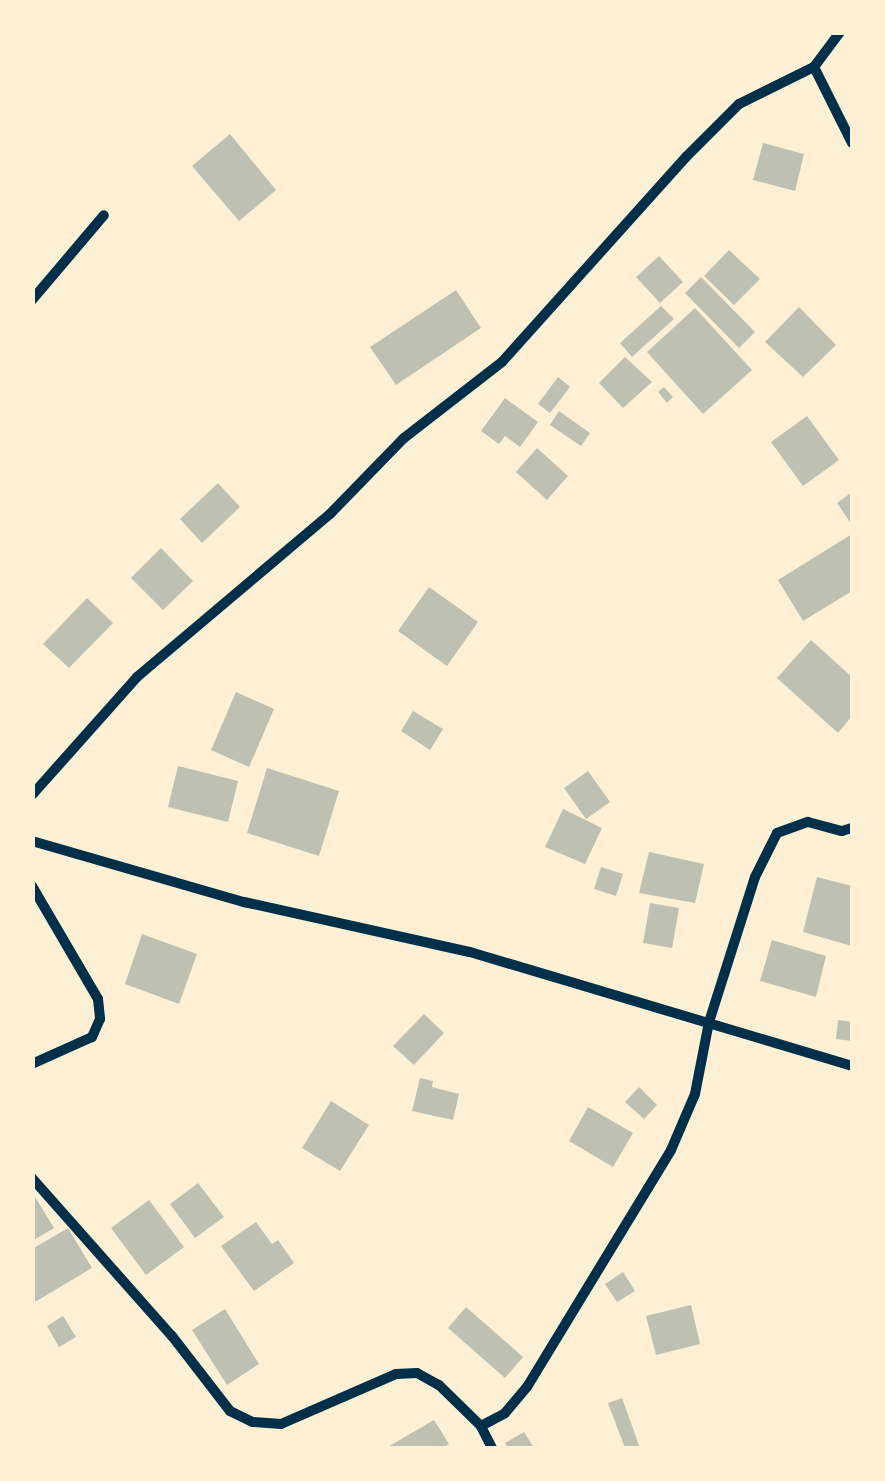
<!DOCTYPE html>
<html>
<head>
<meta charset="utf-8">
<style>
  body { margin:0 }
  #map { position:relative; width:885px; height:1481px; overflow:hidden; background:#fdf0d5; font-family:Inter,sans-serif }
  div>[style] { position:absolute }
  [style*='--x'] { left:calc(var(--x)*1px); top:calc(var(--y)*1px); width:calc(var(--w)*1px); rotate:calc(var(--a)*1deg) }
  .building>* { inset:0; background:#bec0b2 }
  .minor>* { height:10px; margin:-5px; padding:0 5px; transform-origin:5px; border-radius:5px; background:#003049 }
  span { translate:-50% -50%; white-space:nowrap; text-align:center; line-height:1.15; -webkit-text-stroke:8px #fdf0d5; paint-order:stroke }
  .frame { position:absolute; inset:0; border:35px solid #fdf0d5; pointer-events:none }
</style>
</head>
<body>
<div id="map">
  <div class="building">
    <i style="clip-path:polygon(230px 134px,276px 190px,239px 221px,192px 166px)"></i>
    <i style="clip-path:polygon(763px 143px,804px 154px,795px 191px,753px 180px)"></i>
    <i style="clip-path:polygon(729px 250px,760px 279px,734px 305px,704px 276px)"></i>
    <i style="clip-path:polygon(659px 256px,683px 282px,660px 303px,636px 277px)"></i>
    <i style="clip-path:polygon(701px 277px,755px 332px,739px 348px,685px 293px)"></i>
    <i style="clip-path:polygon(456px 290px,481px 328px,396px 385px,370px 347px)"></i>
    <i style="clip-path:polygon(661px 306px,674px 319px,632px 357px,620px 343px)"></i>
    <i style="clip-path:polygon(799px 307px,836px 345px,803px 377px,765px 342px)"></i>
    <i style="clip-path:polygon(695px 308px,752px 370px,703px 414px,647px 352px)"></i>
    <i style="clip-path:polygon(625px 357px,652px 382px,623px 408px,599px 383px)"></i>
    <i style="clip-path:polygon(558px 377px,570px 387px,550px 413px,538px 404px)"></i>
    <i style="clip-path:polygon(664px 387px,673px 397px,667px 403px,658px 392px)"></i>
    <i style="clip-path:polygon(505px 398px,538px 422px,520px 447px,505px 436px,499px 444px,481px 431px)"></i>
    <i style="clip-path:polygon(559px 411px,590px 433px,581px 446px,550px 425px)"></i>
    <i style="clip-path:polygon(807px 416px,839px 460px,803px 486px,771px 442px)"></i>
    <i style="clip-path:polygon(537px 448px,568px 476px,547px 500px,516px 472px)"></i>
    <i style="clip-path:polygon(218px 483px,240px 507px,202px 543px,180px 519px)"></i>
    <i style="clip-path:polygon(852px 492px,852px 525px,837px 503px)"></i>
    <i style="clip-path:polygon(852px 534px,852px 591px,803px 621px,778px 580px)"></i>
    <i style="clip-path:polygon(161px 548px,193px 581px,163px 610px,131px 578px)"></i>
    <i style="clip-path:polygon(429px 587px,478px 622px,447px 666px,398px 631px)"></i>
    <i style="clip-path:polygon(87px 598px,113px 623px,69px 668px,43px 644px)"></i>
    <i style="clip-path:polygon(811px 640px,852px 677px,852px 716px,838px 733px,777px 678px)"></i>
    <i style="clip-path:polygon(236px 692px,274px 709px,249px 767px,211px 750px)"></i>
    <i style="clip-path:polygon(413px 711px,443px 729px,430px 750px,401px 731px)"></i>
    <i style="clip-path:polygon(178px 766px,238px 781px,228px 822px,168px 807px)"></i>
    <i style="clip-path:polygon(267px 768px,339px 791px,319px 856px,247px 833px)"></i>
    <i style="clip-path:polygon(588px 771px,610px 802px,586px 819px,564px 788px)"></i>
    <i style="clip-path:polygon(563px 809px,602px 828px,585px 864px,545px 847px)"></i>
    <i style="clip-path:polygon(649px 852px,704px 864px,695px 903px,639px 893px)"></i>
    <i style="clip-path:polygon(601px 867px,623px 874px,616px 896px,594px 889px)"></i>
    <i style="clip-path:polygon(817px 877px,852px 886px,852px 946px,803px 932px)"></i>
    <i style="clip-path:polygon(650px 903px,679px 908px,672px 948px,643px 943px)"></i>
    <i style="clip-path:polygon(142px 934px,197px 954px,179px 1004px,125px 984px)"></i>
    <i style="clip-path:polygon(772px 940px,826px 956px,816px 997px,760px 981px)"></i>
    <i style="clip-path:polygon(424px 1014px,444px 1033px,414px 1065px,393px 1046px)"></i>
    <i style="clip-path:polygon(838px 1020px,852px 1022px,852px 1041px,836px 1039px)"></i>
    <i style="clip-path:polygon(420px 1078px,433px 1081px,432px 1087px,459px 1094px,453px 1120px,412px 1111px)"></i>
    <i style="clip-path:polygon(639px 1087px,657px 1105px,644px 1119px,625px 1102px)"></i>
    <i style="clip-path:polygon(331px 1101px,369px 1125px,340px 1171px,302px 1148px)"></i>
    <i style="clip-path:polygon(588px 1107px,633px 1133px,613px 1167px,569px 1141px)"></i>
    <i style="clip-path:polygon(198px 1183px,224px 1217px,195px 1238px,170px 1204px)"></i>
    <i style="clip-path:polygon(32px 1192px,54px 1228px,32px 1241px)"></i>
    <i style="clip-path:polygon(149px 1200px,184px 1247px,146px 1275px,111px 1228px)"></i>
    <i style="clip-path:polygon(256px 1222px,272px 1244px,278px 1240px,294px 1263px,254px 1291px,221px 1246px)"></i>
    <i style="clip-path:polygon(68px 1228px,92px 1268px,35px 1302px,32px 1249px)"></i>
    <i style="clip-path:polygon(623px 1272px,635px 1291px,617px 1302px,605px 1284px)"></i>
    <i style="clip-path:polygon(691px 1305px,700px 1344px,656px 1355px,646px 1316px)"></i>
    <i style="clip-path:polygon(466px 1307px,523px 1357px,505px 1378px,448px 1328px)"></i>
    <i style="clip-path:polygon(225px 1309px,259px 1364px,227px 1385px,192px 1330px)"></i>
    <i style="clip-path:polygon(63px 1316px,76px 1337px,59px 1347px,47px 1326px)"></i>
    <i style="clip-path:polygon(622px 1398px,640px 1448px,625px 1448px,608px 1403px)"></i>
    <i style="clip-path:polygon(434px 1420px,449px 1444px,442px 1448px,386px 1448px)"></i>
    <i style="clip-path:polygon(524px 1432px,534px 1448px,508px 1448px,505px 1443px)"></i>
  </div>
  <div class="minor">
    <i style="--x:814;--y:67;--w:85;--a:63.4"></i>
    <i style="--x:32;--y:300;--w:111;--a:-49.7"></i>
    <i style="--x:32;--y:795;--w:158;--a:-48.3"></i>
    <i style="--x:137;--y:677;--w:253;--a:-40.2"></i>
    <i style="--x:330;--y:514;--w:106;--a:-45.8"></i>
    <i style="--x:404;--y:438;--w:124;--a:-37.8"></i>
    <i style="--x:502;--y:362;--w:275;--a:-48.1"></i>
    <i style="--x:686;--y:157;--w:75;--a:-45"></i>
    <i style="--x:739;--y:104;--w:84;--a:-26.3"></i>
    <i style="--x:814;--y:67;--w:44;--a:-53.4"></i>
    <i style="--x:32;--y:841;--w:221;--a:16.1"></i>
    <i style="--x:244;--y:902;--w:231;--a:12.5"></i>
    <i style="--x:470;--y:952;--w:399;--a:16.6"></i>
    <i style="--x:32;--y:886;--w:131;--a:59.7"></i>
    <i style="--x:98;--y:999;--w:20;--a:84"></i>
    <i style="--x:100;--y:1019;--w:20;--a:114"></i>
    <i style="--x:92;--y:1037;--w:66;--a:155.8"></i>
    <i style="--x:32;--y:1178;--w:211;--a:48.5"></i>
    <i style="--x:172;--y:1336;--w:95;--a:52.3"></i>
    <i style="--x:230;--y:1411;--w:25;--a:26"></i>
    <i style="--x:253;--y:1422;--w:28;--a:4"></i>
    <i style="--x:281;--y:1424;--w:125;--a:-23.5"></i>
    <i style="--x:396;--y:1374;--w:21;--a:-3"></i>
    <i style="--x:417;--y:1373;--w:25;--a:29"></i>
    <i style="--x:439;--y:1385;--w:59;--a:44.3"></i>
    <i style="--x:492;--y:1448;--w:25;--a:-117"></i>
    <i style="--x:481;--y:1426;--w:27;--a:-28"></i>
    <i style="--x:505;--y:1413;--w:34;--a:-50"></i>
    <i style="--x:527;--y:1387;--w:277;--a:-58.7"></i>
    <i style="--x:671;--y:1150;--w:61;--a:-66.8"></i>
    <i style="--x:695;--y:1094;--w:73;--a:-79"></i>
    <i style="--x:709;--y:1022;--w:152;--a:-72.4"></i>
    <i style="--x:755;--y:877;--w:49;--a:-63.4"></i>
    <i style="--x:777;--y:833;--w:33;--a:-20"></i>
    <i style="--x:808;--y:822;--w:35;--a:15"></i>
    <i style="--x:842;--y:831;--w:10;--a:-17"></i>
  </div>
  <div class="frame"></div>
</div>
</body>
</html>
